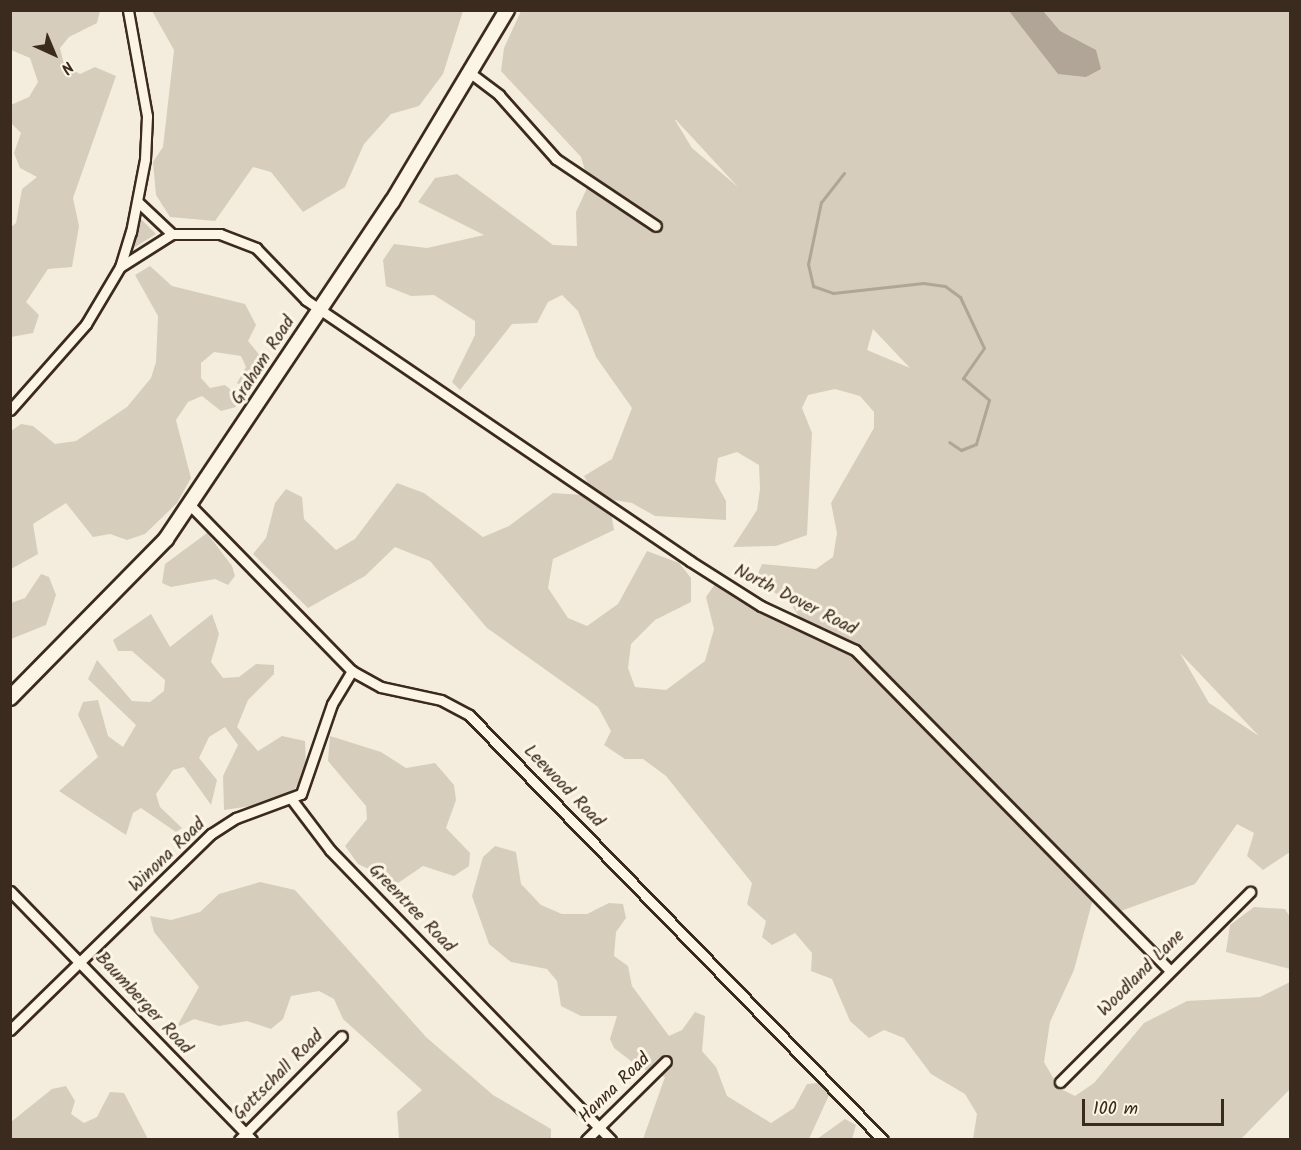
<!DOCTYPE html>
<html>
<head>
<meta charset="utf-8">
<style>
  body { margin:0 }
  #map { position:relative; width:1301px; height:1150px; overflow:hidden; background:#f4eddd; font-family:Kalam,sans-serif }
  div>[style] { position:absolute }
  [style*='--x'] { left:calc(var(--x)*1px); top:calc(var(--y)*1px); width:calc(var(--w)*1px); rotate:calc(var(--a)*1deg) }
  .green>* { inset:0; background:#d6cdbd }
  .water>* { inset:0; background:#b0a596 }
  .stream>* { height:3px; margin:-1.5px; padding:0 1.5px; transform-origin:1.5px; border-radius:1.5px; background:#b0a596 }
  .roads { filter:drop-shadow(2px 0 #3b2a1e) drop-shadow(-2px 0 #3b2a1e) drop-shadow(0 2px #3b2a1e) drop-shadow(0 -2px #3b2a1e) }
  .street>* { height:9px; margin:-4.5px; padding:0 4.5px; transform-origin:4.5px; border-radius:4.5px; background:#fcf5e5 }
  .secondary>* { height:14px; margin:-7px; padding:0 7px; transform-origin:7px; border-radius:7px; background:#fcf5e5 }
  span { translate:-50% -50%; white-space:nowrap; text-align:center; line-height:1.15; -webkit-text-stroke:6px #fcf5e5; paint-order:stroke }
  .street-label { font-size:18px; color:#3b2a1e }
  .frame { position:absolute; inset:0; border:12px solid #3b2a1e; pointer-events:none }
  .north { position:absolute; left:24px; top:24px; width:60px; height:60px; -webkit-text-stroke:4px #fcf5e5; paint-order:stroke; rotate:136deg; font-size:16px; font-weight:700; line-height:24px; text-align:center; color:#3b2a1e }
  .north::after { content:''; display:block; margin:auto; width:21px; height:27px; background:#3b2a1e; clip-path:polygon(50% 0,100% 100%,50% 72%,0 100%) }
  .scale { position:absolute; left:1082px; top:1099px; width:142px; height:27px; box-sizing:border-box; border:3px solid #3b2a1e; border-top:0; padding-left:8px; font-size:18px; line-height:21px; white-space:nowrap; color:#3b2a1e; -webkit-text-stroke:4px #fcf5e5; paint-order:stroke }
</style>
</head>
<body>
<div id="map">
  <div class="green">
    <i style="clip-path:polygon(11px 10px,100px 11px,97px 23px,69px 37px,60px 48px,64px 65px,80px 74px,95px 67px,116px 76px,73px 198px,79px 226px,72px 267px,48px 269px,26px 302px,39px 315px,33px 333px,11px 337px,11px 227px,16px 223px,22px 189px,37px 177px,20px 168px,14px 153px,21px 133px,11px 123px,11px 105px,29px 97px,38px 82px,30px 58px,11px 50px)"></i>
    <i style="clip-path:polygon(152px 11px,463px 11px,443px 74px,419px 106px,391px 114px,364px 144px,345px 187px,303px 212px,271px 172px,253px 167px,215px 221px,170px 217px,156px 195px,153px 162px,163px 147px,174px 50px)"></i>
    <i style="clip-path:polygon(evenodd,521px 11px,1290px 11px,1290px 852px,1263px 870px,1247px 856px,1254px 833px,1237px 824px,1195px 884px,1118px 912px,1094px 895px,1074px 970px,1050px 1022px,1044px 1062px,1059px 1088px,1075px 1096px,1094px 1083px,1144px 1023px,1187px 1001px,1260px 997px,1290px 982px,1290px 1089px,1241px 1139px,973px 1139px,977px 1114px,965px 1094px,931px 1074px,904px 1038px,884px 1030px,869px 1038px,850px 1021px,832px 979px,811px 971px,812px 953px,795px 933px,772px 945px,762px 937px,766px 921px,747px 904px,752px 883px,666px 776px,643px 759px,625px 759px,604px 745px,611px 731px,598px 707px,487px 628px,430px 561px,395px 547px,365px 576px,308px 608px,253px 554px,266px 538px,275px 503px,286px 489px,302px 497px,304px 519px,336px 550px,355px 539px,397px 483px,424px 493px,483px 537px,509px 526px,553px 493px,583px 495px,610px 507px,614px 530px,553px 559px,548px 588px,568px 618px,587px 626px,618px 604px,647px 551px,679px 563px,691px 578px,691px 602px,655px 620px,631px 644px,628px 668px,635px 687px,666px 690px,705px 661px,714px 629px,706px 597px,718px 580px,804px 625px,789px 601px,755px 581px,762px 564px,816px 569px,833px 557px,837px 533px,831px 503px,874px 428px,874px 412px,860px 396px,835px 389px,808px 395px,802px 408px,812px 433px,807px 535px,776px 546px,733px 547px,757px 510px,760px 489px,759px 465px,737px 452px,718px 458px,715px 481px,726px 501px,726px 520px,655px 516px,632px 503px,596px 497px,584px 476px,612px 459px,632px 408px,596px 357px,578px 311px,562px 295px,548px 302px,537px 323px,512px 324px,460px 390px,452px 382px,475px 335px,475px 321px,434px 295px,411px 296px,386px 286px,383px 260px,394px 244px,427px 248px,484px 235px,418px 202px,435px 178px,457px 174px,553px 245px,577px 246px,576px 212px,589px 184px,581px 157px,501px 71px,504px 48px,521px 11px,675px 120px,676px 120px,738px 187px,692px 148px,675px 120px,521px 11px,873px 329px,910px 368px,867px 350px,873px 329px,521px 11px,1180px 653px,1259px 736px,1209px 703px,1180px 653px)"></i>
    <i style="clip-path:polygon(141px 219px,156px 234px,132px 249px,132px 247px)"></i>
    <i style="clip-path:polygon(150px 266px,172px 286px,245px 304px,256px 325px,248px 341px,266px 363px,242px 387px,237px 383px,246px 367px,241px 356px,214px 352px,201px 363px,201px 378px,210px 388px,225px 385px,237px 395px,236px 407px,221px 411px,202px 396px,188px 402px,176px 420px,191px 478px,177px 503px,145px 534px,127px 540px,110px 534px,93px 537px,66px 503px,33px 524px,38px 554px,11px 569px,11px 431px,21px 424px,33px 426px,55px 444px,76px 441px,127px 407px,151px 378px,156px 362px,158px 316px,135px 275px)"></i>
    <i style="clip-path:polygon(207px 533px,232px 566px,235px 576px,228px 585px,215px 579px,171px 587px,162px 583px,165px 564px)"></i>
    <i style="clip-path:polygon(41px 574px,49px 577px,56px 595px,46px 625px,11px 639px,11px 603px,25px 598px)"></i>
    <i style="clip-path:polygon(151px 614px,170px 647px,212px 614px,219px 634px,211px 662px,223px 678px,239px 677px,256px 664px,274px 665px,274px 674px,248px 700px,237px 727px,258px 751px,282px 736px,305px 741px,306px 769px,295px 789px,271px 803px,224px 810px,223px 776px,238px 745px,225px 727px,209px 737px,199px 758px,217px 780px,211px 805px,184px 767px,173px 770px,156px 794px,160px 807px,182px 828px,176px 832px,141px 808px,133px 813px,126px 835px,59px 791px,98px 757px,78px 715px,83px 702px,98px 700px,108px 736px,123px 747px,136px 725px,88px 679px,97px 660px,132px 701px,150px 702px,164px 691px,165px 680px,132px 651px,118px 651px,113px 640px)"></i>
    <i style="clip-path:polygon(330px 736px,381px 752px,406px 768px,435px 763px,454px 785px,456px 800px,446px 828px,470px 853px,469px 866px,454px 876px,423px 866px,398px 883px,358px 864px,345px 846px,367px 819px,366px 806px,328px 761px)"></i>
    <i style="clip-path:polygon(495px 846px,516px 852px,521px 884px,541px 905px,562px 914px,587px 914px,609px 903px,623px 904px,626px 918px,616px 932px,614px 956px,628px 966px,632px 986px,669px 1036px,682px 1030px,695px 1012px,705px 1016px,702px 1051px,716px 1067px,727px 1096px,771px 1123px,794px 1108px,807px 1084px,819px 1083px,830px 1093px,809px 1139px,643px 1139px,665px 1077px,640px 1068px,614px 1048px,610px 1039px,617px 1016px,581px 1016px,561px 1006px,557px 981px,547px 969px,511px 962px,489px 944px,472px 896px,483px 857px)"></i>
    <i style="clip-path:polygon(260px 882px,295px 890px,426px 1037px,493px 1095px,551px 1129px,551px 1139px,399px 1139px,397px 1112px,422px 1090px,343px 1019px,334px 999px,319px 991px,291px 996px,283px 1019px,271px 1029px,247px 1021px,219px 1026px,194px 1019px,176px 1028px,199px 987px,154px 932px,150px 916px,171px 920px,200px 912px,219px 894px)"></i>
    <i style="clip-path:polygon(1254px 907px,1285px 909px,1290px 917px,1290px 969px,1226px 952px,1230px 925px)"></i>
    <i style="clip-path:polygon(66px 1086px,75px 1101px,71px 1114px,84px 1123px,97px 1117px,110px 1092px,124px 1093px,148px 1139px,11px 1139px,11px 1122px,52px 1089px)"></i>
    <i style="clip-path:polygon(845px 1119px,856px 1125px,852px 1139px,817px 1139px)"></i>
  </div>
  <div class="water">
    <i style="clip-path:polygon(1009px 11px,1043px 11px,1060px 31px,1096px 50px,1101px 69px,1086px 77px,1058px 74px)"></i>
  </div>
  <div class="stream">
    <i style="--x:844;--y:173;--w:37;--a:128"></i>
    <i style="--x:821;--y:202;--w:63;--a:101.8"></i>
    <i style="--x:808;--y:264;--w:23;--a:77"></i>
    <i style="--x:813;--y:286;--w:21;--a:19"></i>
    <i style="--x:833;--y:293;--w:91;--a:-6.3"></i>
    <i style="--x:923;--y:283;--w:22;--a:8"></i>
    <i style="--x:945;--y:286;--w:19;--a:36"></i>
    <i style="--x:960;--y:297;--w:56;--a:64.8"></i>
    <i style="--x:984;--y:348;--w:37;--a:125"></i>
    <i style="--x:963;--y:378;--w:34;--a:40"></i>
    <i style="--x:989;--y:400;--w:46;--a:106.5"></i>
    <i style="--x:976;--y:444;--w:16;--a:158"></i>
    <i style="--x:961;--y:450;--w:14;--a:-146"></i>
  </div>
  <div class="roads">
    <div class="street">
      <i style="--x:469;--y:72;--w:38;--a:37"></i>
      <i style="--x:499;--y:95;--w:86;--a:48.3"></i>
      <i style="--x:556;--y:159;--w:120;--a:33.8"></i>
      <i style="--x:138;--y:202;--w:47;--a:43.3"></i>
      <i style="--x:120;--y:267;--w:62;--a:-32.4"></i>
      <i style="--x:172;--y:234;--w:48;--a:0"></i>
      <i style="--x:220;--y:234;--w:39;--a:21"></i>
      <i style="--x:256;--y:248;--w:72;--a:46.1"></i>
      <i style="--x:306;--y:300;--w:464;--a:34.2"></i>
      <i style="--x:690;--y:561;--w:84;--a:32.4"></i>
      <i style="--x:761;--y:606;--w:104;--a:25.1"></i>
      <i style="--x:855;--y:650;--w:448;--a:45.5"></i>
      <i style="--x:10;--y:410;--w:115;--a:-48.5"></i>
      <i style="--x:86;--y:324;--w:66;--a:-59.2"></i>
      <i style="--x:120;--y:267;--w:37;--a:-73"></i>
      <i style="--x:131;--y:232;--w:74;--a:-79.1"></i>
      <i style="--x:145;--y:159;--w:43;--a:-87.3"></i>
      <i style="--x:147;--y:116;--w:108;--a:-100.2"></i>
      <i style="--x:190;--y:505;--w:232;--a:45.7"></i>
      <i style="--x:352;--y:671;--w:33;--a:29"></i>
      <i style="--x:381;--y:687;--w:61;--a:12.2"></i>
      <i style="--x:441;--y:700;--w:32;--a:28"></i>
      <i style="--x:469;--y:715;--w:593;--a:45.75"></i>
      <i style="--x:293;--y:801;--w:61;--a:52.9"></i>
      <i style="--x:330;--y:850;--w:404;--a:45.9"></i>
      <i style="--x:10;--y:891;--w:347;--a:45.8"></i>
      <i style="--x:10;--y:1030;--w:281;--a:-44.3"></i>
      <i style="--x:211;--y:834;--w:30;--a:-33"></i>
      <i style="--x:236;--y:818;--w:69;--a:-20.3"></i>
      <i style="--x:301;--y:794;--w:95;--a:-71"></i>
      <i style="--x:332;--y:704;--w:39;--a:-59"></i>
      <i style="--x:1060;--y:1082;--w:269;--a:-45"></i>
      <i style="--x:239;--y:1140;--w:146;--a:-45.3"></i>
      <i style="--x:586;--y:1140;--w:112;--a:-44.6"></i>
    </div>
    <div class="secondary">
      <i style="--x:10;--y:698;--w:223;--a:-45.5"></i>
      <i style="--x:166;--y:539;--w:406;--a:-56.2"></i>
      <i style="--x:392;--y:202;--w:224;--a:-59.1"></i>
    </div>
  </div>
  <div class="street-label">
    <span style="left:264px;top:361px;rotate:-57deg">Graham Road</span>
    <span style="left:795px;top:601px;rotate:27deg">North Dover Road</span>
    <span style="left:563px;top:787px;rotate:46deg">Leewood Road</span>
    <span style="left:168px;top:856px;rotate:-44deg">Winona Road</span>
    <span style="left:411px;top:909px;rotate:46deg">Greentree Road</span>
    <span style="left:1142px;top:974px;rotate:-45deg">Woodland Lane</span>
    <span style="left:143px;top:1004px;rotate:47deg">Baumberger Road</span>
    <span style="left:279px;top:1076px;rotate:-45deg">Gottschall Road</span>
    <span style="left:615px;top:1089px;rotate:-44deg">Hanna Road</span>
  </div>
  <div class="frame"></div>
  <div class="north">N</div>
  <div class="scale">100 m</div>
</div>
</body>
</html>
